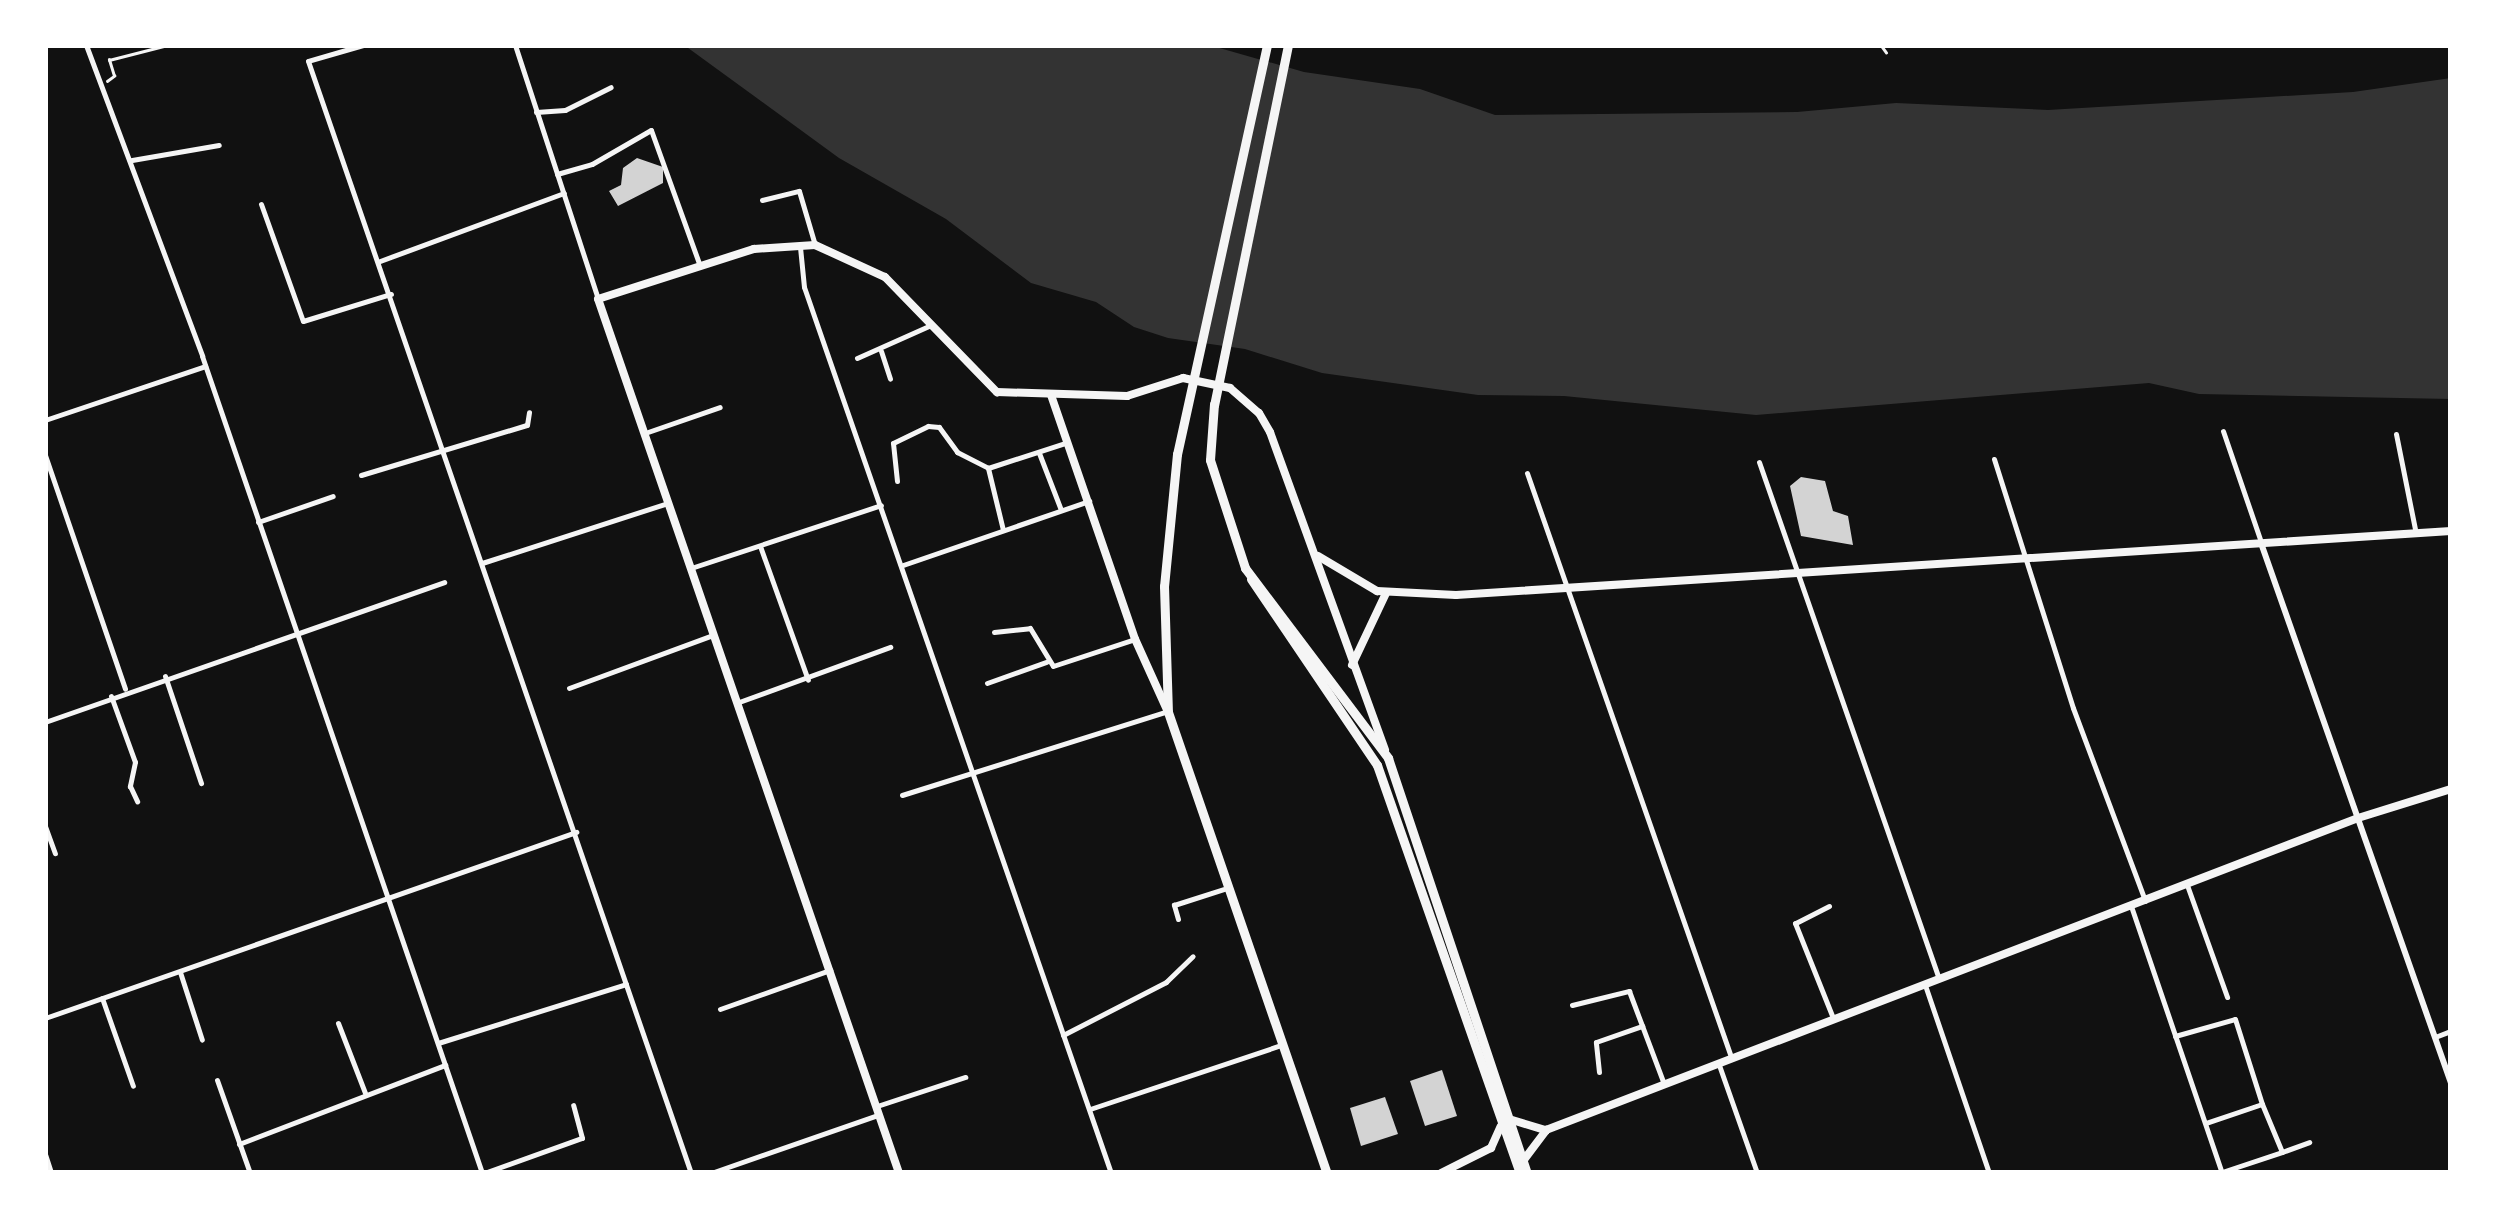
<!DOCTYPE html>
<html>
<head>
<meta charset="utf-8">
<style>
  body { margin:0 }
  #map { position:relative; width:2496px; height:1218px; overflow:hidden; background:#111; font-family:"Exo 2",sans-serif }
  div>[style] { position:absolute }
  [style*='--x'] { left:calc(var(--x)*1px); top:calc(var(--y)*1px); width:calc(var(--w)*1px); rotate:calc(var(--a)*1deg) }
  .water>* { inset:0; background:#333 }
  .building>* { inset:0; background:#d3d3d3 }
  .path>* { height:2.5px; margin:-1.25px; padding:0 1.25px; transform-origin:1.25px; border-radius:1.25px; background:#f5f5f5 }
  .service>* { height:2.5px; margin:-1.25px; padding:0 1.25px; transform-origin:1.25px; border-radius:1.25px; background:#f5f5f5 }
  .minor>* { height:5px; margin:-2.5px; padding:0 2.5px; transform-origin:2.5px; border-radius:2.5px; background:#f5f5f5 }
  .tertiary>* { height:6px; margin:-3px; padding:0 3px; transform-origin:3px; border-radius:3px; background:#f5f5f5 }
  .secondary>* { height:8px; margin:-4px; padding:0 4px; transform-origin:4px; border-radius:4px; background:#f5f5f5 }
  .primary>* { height:9px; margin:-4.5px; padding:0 4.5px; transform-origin:4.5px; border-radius:4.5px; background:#f5f5f5 }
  span { translate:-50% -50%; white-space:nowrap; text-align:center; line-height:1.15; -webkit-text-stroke:8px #fff; paint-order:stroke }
  .frame { position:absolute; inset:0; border:48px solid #fff; pointer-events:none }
</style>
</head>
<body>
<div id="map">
  <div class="water">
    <i style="clip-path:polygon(684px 45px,1209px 45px,1304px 72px,1420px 89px,1495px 115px,1797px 112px,1896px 103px,2048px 110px,2353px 92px,2451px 78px,2451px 399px,2199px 394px,2149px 383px,1756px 415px,1564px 396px,1478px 395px,1322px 373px,1245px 349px,1168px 338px,1134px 327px,1096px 302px,1031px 283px,946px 219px,839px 158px)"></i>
  </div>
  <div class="building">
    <i style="clip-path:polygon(637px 158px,663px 167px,663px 183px,618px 206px,609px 191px,621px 185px,623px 168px)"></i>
    <i style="clip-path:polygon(1801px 477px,1825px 481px,1833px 511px,1848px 516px,1853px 545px,1801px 536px,1790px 486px)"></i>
    <i style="clip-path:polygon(1442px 1070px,1457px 1116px,1425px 1126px,1410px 1081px)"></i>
    <i style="clip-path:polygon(1385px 1097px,1398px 1134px,1361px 1146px,1350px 1108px)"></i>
  </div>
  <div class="path">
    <i style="--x:107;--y:81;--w:9;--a:-36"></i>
    <i style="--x:114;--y:76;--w:17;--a:-107"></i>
    <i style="--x:109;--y:60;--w:61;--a:-14.3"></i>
  </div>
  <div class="service">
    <i style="--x:1881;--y:45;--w:9;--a:54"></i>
  </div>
  <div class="minor">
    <i style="--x:86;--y:45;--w:332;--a:69.5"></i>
    <i style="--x:202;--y:356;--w:864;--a:71.08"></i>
    <i style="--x:363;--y:45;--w:57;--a:163.8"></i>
    <i style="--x:308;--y:61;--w:1176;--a:71"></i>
    <i style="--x:515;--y:45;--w:267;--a:71.9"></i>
    <i style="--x:536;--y:112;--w:29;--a:-4"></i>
    <i style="--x:565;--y:110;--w:51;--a:-26.6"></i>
    <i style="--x:132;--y:160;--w:88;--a:-9.8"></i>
    <i style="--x:557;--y:174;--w:36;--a:-16"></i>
    <i style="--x:592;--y:164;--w:68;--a:-30"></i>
    <i style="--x:651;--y:130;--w:145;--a:70.2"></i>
    <i style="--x:762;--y:200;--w:38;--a:-14"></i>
    <i style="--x:799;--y:191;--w:56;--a:73.5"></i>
    <i style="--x:261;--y:204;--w:124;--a:70.3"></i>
    <i style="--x:303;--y:321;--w:92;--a:-17.1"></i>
    <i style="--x:800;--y:247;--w:40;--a:84.3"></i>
    <i style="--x:804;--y:287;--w:938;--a:70.89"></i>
    <i style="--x:380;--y:261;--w:196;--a:-20.3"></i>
    <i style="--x:881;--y:351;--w:29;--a:72"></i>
    <i style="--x:857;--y:358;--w:81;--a:-24"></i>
    <i style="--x:45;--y:420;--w:169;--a:-18.6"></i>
    <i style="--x:2223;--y:431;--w:117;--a:71.1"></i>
    <i style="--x:645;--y:433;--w:79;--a:-19.1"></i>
    <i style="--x:2396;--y:434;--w:102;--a:78.7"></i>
    <i style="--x:1039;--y:453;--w:61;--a:68.9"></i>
    <i style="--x:45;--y:455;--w:247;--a:71.1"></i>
    <i style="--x:1994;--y:459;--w:261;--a:72.4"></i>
    <i style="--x:2073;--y:708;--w:206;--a:69.5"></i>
    <i style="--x:1759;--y:462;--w:547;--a:70.8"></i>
    <i style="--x:1527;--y:473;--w:619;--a:70.74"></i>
    <i style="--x:361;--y:475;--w:173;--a:-16.8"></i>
    <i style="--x:527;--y:425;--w:13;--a:-81"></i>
    <i style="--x:897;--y:481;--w:38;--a:-96"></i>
    <i style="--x:893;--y:443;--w:39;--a:-26"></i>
    <i style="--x:928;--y:426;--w:11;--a:5"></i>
    <i style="--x:939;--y:427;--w:31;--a:54"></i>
    <i style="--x:957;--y:452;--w:35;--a:27"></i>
    <i style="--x:258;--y:522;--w:79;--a:-19.1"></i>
    <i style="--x:1003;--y:530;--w:64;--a:-103.6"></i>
    <i style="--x:988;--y:468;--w:84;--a:-18"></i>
    <i style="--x:760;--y:546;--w:142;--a:70.3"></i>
    <i style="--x:482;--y:563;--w:195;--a:-17.9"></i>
    <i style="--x:903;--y:565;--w:197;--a:-19"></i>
    <i style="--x:691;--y:568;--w:200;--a:-18.3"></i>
    <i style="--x:994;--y:632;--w:36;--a:-6"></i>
    <i style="--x:1030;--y:628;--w:44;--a:58.8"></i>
    <i style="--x:1053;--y:666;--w:86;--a:-18.2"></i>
    <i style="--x:165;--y:676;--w:113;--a:71.4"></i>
    <i style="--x:987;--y:683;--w:63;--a:-19.6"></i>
    <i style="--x:569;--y:688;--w:153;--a:-20.2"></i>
    <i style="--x:111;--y:696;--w:70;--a:70"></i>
    <i style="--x:135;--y:762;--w:25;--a:102"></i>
    <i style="--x:130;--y:786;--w:17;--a:65"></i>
    <i style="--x:739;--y:702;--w:161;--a:-20"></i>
    <i style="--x:45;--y:722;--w:423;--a:-19.3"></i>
    <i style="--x:902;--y:795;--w:277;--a:-17.5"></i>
    <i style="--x:45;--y:826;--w:29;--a:70"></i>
    <i style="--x:2187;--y:885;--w:119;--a:70.3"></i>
    <i style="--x:1829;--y:906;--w:38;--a:153"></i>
    <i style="--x:1795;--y:923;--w:102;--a:68.2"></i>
    <i style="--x:2131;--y:906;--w:282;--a:71.2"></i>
    <i style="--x:1178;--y:919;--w:15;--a:-106"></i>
    <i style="--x:1174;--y:905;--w:52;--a:-17.7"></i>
    <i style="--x:180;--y:972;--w:71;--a:72.1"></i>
    <i style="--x:1925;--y:985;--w:199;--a:71.2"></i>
    <i style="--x:102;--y:998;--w:93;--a:70.6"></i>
    <i style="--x:1572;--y:1005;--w:59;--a:-13.8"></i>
    <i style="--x:1629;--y:991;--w:99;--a:69.4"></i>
    <i style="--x:720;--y:1009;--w:117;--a:-19.5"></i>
    <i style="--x:45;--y:1018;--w:563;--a:-19.3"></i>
    <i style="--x:338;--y:1023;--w:75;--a:68.9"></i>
    <i style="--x:1063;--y:1035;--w:116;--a:-27.2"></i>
    <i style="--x:1166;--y:982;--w:37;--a:-44"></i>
    <i style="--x:2175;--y:1036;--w:62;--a:-15.8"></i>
    <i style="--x:2235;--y:1019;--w:89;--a:72.4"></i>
    <i style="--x:2262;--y:1104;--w:59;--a:161.3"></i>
    <i style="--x:2435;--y:1037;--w:17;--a:-21"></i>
    <i style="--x:438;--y:1043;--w:197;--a:-17.4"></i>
    <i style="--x:1719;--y:1065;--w:114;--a:70.6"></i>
    <i style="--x:1599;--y:1072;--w:30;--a:-96"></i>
    <i style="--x:1596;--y:1042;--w:49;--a:-19.2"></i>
    <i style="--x:217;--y:1080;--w:99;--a:70.5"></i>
    <i style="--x:877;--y:1106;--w:93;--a:-18.2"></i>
    <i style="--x:1090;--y:1109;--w:201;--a:-18.5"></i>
    <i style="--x:239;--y:1144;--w:221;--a:-21"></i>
    <i style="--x:2282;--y:1152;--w:29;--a:-20"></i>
    <i style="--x:45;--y:1154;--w:20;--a:72"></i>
    <i style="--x:2222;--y:1172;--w:63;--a:-18.4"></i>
    <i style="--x:2282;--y:1152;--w:52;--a:-112.6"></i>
    <i style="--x:484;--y:1173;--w:104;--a:-19.7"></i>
    <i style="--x:582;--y:1138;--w:34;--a:-105"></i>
    <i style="--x:711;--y:1173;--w:177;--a:-19.2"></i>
  </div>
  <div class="tertiary">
    <i style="--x:2261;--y:543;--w:572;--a:70.62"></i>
  </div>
  <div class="secondary">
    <i style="--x:1051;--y:395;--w:258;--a:71"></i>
    <i style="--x:1135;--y:639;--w:80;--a:65.7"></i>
    <i style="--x:1318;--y:556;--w:69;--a:30.7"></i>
    <i style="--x:1377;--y:591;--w:79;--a:2.9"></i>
    <i style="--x:1456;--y:595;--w:997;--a:-3.68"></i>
    <i style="--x:1352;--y:665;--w:80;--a:-64.7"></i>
    <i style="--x:1509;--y:1119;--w:39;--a:17"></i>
    <i style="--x:1523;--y:1161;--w:39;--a:-53"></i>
    <i style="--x:1546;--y:1130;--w:870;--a:-21.02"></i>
    <i style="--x:2358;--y:818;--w:97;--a:-17.3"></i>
    <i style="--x:899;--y:1173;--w:924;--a:-109"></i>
    <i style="--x:598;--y:299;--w:164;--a:-17.8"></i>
    <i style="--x:754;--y:249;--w:61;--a:-3.8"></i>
    <i style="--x:815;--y:245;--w:77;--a:24.6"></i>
    <i style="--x:885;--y:277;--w:161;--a:45.8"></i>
    <i style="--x:997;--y:392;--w:130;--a:1.8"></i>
    <i style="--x:1127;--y:396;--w:59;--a:-17.8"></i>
    <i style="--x:1183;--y:378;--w:48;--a:12"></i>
    <i style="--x:1230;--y:388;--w:38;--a:41"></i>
    <i style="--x:1259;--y:413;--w:22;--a:60"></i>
    <i style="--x:1270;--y:432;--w:338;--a:70.1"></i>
    <i style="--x:1441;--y:1173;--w:56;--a:-26.6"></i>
    <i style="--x:1491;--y:1148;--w:24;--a:-66"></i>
  </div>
  <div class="primary">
    <i style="--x:1267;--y:45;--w:419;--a:102.4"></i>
    <i style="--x:1177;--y:454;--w:133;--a:95.6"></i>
    <i style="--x:1164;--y:586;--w:126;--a:88.2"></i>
    <i style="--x:1168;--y:712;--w:488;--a:71"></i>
    <i style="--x:1288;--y:45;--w:367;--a:101.6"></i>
    <i style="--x:1214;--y:404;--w:56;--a:94.1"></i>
    <i style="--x:1210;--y:460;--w:114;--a:72"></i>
    <i style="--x:1245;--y:568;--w:238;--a:53"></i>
    <i style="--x:1388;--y:758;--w:438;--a:71.5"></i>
    <i style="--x:1251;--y:579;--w:225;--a:55.9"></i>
    <i style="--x:1377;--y:765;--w:432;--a:70.7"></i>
  </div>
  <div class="frame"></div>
</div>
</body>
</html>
